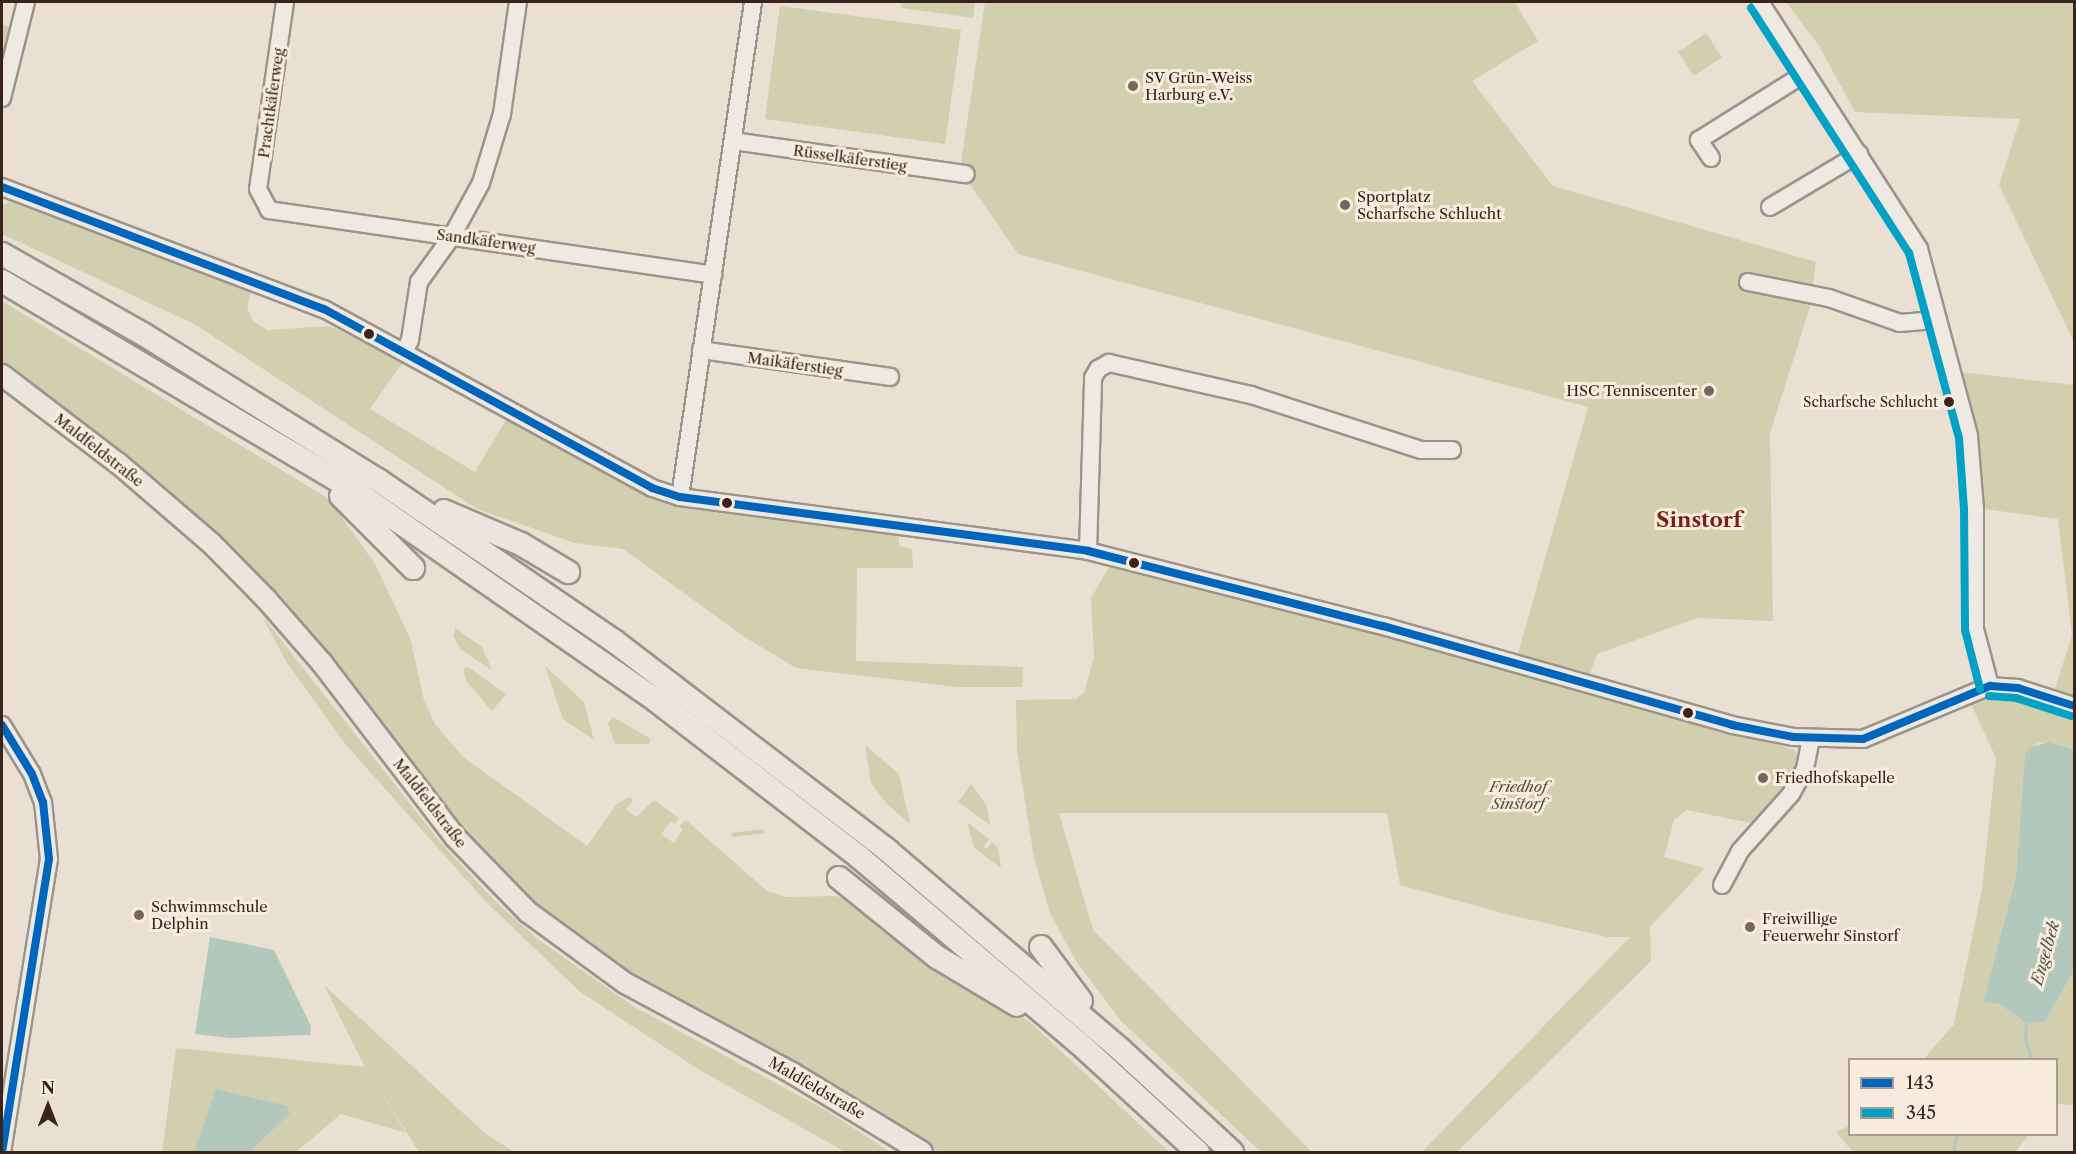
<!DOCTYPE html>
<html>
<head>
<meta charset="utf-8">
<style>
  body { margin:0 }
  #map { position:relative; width:2076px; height:1154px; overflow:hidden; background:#e9e0d3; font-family:"Libre Caslon Text",serif }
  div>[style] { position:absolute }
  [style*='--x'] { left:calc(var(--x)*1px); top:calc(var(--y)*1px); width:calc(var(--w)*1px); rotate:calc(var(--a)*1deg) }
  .green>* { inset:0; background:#d2cfaf }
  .water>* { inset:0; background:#b3c8bd }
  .stream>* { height:3px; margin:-1.5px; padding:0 1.5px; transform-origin:1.5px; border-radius:1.5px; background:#b3c8bd }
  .roads { filter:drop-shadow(2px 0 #9b948c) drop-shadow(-2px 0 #9b948c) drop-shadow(0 2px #9b948c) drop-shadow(0 -2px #9b948c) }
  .minor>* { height:16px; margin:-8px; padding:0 8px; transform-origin:8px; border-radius:8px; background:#eee9e2 }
  .major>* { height:20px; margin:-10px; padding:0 10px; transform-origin:10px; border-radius:10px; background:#ebe5dd }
  .highway>* { height:22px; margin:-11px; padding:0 11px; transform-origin:11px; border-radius:11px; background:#ebe5dd }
  .bus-1>* { height:8px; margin:-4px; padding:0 4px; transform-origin:4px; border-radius:4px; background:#0065bd }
  .bus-2>* { height:8px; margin:-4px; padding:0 4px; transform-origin:4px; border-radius:4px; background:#03a2c5 }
  .dots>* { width:16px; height:16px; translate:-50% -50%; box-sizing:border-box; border:3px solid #f7ecdd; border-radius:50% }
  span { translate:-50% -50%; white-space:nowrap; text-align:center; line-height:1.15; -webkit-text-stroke:6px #f7ecdd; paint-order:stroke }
  .bus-label { font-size:14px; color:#38241d }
  .right { translate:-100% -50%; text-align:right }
  .poi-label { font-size:15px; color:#38241d }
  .left { translate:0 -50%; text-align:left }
  .street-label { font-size:15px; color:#38241d }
  .park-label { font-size:15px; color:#5a4b3a; font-style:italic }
  .water-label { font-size:16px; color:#56524a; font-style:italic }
  .district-label { font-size:21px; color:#7a1f14; font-weight:700 }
  .frame { position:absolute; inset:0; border:3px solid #38241d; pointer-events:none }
  .legend { position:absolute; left:1848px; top:1058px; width:210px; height:78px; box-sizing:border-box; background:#f7ecdd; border:2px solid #ab9c90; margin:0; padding:8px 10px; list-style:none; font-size:18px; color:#38241d }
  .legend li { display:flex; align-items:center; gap:12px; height:30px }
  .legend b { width:30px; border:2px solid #ab9c90 }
  .north { position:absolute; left:18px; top:1076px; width:60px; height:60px; -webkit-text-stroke:4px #f7ecdd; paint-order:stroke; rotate:0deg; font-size:16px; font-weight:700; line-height:24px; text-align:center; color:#38241d }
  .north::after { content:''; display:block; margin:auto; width:21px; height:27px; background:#38241d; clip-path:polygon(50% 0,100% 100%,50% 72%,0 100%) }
</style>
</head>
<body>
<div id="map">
  <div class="green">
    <i style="clip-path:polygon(901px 2px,975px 2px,973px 18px,901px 8px)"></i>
    <i style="clip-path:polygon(985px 2px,1515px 2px,1538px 41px,1472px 81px,1553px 186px,1816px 262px,1810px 307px,1770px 433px,1773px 621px,1697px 618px,1597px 654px,1584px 691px,1795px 750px,1800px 763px,1772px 801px,1750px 823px,1687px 810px,1674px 820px,1664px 857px,1705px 868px,1650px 927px,1651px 961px,1457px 1152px,1422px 1152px,1630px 937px,1607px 937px,1510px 915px,1400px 885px,1387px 813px,1059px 813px,1093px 930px,1312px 1152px,1261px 1152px,1121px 1021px,1076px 961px,1050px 913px,1034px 858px,1017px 751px,1016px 700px,1076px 699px,1084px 692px,1094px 658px,1091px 598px,1111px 564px,1513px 671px,1588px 407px,1018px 254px,960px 170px)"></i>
    <i style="clip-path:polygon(1786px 2px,2074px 2px,2074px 342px,1999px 185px,2020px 119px,1855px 112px,1819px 46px)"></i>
    <i style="clip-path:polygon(780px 6px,961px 30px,945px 144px,765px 119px)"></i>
    <i style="clip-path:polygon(2px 24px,10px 28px,2px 67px)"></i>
    <i style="clip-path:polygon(1706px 33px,1722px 57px,1694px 76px,1678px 52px)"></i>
    <i style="clip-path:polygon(15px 200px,251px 293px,247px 307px,253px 321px,267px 330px,330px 326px,403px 362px,370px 409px,475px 472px,508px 416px,655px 498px,691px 509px,899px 535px,899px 546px,912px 549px,913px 568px,857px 568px,856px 661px,1023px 667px,1022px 687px,957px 687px,796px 668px,746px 638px,623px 549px,575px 543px,477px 509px,196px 325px,2px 234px,2px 205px)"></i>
    <i style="clip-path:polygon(2px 301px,329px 499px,375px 564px,410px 638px,424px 700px,435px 724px,463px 757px,587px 846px,617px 804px,629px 797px,633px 800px,626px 810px,636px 817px,654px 800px,679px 818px,675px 824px,671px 822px,661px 834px,674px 843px,683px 829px,679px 826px,686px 820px,767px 891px,786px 897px,835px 896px,855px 901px,930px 961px,1030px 1022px,1169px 1152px,939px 1152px,627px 974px,522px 894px,450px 814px,382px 721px,314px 638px,247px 567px,124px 461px,2px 362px)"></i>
    <i style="clip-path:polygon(1961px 372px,2074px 385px,2074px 697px,2055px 689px,2072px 635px,2058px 519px,1984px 509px,1978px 433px)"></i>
    <i style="clip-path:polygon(262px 616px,441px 843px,498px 904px,539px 940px,633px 1006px,829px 1112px,890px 1152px,845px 1152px,698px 1069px,579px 991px,488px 904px,345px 744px,287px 663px)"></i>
    <i style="clip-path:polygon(455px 628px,482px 647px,492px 670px,461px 650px,453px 636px)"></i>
    <i style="clip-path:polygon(545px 666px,584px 702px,594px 740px,563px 719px)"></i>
    <i style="clip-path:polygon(468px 667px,506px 694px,492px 711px,467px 682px,463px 669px)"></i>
    <i style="clip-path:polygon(1992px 690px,2038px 699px,2074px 714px,2074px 749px,2048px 742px,2038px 743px,2025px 754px,2016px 877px,1983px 1002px,1999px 1004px,2026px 1023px,2045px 1022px,2074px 970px,2074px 1105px,2057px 1104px,2056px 1060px,1923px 1060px,1954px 1024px,1982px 889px,1996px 758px,1970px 702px)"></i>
    <i style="clip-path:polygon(613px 717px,651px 739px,649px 744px,615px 744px,608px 723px)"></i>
    <i style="clip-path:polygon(865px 745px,899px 774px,910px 824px,887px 804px,871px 783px)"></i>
    <i style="clip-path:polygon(971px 784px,986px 804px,991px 826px,958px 802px)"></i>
    <i style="clip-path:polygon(967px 822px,989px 839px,983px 847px,987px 849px,992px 842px,998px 848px,1001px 868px,974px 848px)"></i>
    <i style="clip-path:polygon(762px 829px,766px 833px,734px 837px,730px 833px)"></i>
    <i style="clip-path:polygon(324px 985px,487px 1135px,515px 1152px,419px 1152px,374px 1080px,406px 1133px,341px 1114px,296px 1152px,162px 1152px,176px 1048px,365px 1067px)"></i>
    <i style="clip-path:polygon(1849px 1126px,1850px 1134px,2029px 1135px,2015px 1152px,1853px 1152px,1836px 1132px)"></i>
  </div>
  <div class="water">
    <i style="clip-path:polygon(2048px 742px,2074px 749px,2074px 970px,2045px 1022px,2026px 1023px,1999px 1004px,1983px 1002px,2016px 877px,2025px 754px,2031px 747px)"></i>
    <i style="clip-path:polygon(210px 937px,274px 950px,311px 1026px,310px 1035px,230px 1038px,195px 1034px)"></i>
    <i style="clip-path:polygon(216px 1089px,287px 1106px,290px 1113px,250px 1152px,194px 1152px)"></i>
  </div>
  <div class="stream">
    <i style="--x:2026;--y:1021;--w:18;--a:93"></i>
    <i style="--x:2025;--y:1039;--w:22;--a:72"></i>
    <i style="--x:1957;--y:1152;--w:5;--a:-143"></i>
    <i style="--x:1953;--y:1149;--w:16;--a:-75"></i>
  </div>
  <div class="roads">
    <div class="minor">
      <i style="--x:285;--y:2;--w:189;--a:98.2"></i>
      <i style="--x:258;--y:189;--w:24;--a:62"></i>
      <i style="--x:269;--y:210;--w:449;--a:8.3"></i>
      <i style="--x:1760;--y:2;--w:294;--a:57.2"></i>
      <i style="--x:1919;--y:249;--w:194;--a:75"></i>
      <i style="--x:1969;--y:436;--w:73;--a:85.3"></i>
      <i style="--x:1975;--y:509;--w:120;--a:90"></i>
      <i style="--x:1975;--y:629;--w:59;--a:75.3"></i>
      <i style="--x:2;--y:98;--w:99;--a:-76"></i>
      <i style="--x:733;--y:141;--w:235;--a:8.1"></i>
      <i style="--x:1711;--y:158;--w:22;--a:-124"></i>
      <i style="--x:1699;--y:140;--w:126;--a:-32.1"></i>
      <i style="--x:2;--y:187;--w:344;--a:20.8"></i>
      <i style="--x:324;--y:309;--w:374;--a:28.6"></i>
      <i style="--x:652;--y:488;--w:29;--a:18"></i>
      <i style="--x:680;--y:497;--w:412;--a:7.5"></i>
      <i style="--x:1088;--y:551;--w:304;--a:14.3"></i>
      <i style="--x:1383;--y:626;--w:363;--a:15.8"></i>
      <i style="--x:1732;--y:725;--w:62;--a:11.1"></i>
      <i style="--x:1793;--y:737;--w:70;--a:1.6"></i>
      <i style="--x:1863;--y:739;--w:138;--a:-22.7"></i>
      <i style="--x:1990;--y:686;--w:28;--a:4"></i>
      <i style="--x:2018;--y:688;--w:59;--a:17.8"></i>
      <i style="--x:1770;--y:207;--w:104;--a:-30.8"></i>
      <i style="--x:1748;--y:282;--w:83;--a:11.2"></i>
      <i style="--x:1829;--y:298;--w:75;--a:19.4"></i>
      <i style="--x:1900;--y:323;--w:38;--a:-5"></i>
      <i style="--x:701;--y:350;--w:191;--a:8.1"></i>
      <i style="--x:404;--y:352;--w:13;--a:-63"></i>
      <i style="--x:410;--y:340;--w:59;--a:-81.2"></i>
      <i style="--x:419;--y:282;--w:57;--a:-54.3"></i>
      <i style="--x:452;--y:236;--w:60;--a:-61.3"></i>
      <i style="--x:481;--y:183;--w:72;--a:-73.1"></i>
      <i style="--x:502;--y:114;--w:113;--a:-81.9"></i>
      <i style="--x:680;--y:497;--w:500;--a:-81.61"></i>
      <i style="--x:1088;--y:551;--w:173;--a:-88.3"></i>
      <i style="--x:1093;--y:378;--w:10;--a:-61"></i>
      <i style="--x:1098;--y:369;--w:13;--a:-29"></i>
      <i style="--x:1109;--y:363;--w:146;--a:12.7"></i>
      <i style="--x:1251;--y:395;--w:179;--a:17.9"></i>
      <i style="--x:1421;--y:450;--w:31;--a:0"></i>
      <i style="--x:2;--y:725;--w:57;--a:58.5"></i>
      <i style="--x:32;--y:774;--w:30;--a:69"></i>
      <i style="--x:43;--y:802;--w:57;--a:84"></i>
      <i style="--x:49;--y:859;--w:297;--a:99.1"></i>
      <i style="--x:1722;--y:885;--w:38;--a:-62"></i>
      <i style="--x:1740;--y:851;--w:76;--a:-48.2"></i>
      <i style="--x:1791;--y:794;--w:29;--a:-61"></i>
      <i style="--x:1805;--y:769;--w:31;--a:-79"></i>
    </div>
    <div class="major">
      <i style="--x:2;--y:375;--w:147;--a:37.3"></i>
      <i style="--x:119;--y:464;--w:121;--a:40.7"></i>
      <i style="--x:211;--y:543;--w:80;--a:45.5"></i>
      <i style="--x:267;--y:600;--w:84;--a:48.9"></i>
      <i style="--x:322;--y:663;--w:219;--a:52.6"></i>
      <i style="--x:455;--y:837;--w:105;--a:45.8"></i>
      <i style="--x:528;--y:912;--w:120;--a:36.2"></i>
      <i style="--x:625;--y:983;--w:190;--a:28.3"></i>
      <i style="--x:792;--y:1073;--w:152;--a:31.3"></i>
    </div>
    <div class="highway">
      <i style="--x:2;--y:254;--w:162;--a:29.6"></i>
      <i style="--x:143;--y:334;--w:277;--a:31.9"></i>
      <i style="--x:378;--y:480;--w:286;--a:34.3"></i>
      <i style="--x:614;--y:641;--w:344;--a:37.4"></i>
      <i style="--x:887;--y:850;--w:306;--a:40.5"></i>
      <i style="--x:1120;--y:1049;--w:152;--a:42.6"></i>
      <i style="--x:2;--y:281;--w:404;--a:30.7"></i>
      <i style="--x:349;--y:487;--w:376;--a:34.8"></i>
      <i style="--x:658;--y:702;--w:252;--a:37.6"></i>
      <i style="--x:858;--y:856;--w:291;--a:40.3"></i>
      <i style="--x:1080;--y:1044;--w:160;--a:42.5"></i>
      <i style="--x:341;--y:496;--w:102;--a:45"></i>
      <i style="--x:444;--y:511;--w:84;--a:23.2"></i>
      <i style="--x:521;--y:544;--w:55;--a:30.8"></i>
      <i style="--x:839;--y:878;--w:126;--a:38.9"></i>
      <i style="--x:937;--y:957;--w:93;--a:31"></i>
      <i style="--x:1041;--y:947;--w:67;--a:53.5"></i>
    </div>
  </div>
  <div class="bus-1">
    <i style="--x:2;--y:187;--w:344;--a:20.8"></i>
    <i style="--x:324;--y:309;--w:374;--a:28.6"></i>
    <i style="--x:652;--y:488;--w:29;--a:18"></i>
    <i style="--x:680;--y:497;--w:412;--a:7.5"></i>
    <i style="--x:1088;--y:551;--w:304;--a:14.3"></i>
    <i style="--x:1383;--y:626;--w:363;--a:15.8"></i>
    <i style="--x:1732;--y:725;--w:62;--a:11.1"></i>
    <i style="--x:1793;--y:737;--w:70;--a:1.6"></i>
    <i style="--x:1863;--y:739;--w:138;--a:-22.7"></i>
    <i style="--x:1990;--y:686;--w:28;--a:4"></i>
    <i style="--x:2018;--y:688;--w:59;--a:17.8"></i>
    <i style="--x:2;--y:725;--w:57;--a:58.5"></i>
    <i style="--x:32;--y:774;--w:30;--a:69"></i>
    <i style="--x:43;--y:802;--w:57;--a:84"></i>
    <i style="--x:49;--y:859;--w:297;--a:99.1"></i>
  </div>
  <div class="bus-2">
    <i style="--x:1751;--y:8;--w:292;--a:57.2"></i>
    <i style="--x:1909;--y:253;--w:192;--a:74.9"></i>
    <i style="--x:1959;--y:438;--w:71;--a:86"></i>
    <i style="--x:1964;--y:509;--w:121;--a:89.5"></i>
    <i style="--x:1965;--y:630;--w:61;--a:75.7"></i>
    <i style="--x:1989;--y:696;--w:27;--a:4"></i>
    <i style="--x:2016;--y:698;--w:58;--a:18.1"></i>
  </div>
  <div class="dots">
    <i style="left:1133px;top:86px;background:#76665d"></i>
    <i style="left:1345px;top:205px;background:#76665d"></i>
    <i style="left:369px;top:334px;background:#38241d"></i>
    <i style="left:1709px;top:391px;background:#76665d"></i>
    <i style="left:1949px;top:402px;background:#38241d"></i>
    <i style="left:727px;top:503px;background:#38241d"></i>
    <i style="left:1134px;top:563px;background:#38241d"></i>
    <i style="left:1688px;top:713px;background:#38241d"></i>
    <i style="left:1763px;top:778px;background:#76665d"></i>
    <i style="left:139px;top:915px;background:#76665d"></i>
    <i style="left:1750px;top:927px;background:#76665d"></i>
  </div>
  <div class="bus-label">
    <span class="right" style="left:1938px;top:402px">Scharfsche Schlucht</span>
  </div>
  <div class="poi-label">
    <span class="left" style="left:1145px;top:86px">SV Grün-Weiss<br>Harburg e.V.</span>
    <span class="left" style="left:1357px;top:205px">Sportplatz<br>Scharfsche Schlucht</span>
    <span class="right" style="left:1697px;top:391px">HSC Tenniscenter</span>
    <span class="left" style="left:1775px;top:778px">Friedhofskapelle</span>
    <span class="left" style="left:151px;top:915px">Schwimmschule<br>Delphin</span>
    <span class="left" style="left:1762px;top:927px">Freiwillige<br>Feuerwehr Sinstorf</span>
  </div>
  <div class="street-label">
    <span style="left:271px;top:103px;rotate:-82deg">Prachtkäferweg</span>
    <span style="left:850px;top:158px;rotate:8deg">Rüsselkäferstieg</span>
    <span style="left:486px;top:241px;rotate:8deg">Sandkäferweg</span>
    <span style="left:795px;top:364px;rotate:8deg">Maikäferstieg</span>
    <span style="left:99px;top:450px;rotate:38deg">Maldfeldstraße</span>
    <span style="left:430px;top:803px;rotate:52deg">Maldfeldstraße</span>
    <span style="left:817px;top:1088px;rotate:30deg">Maldfeldstraße</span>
  </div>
  <div class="park-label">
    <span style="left:1518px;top:795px">Friedhof<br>Sinstorf</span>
  </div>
  <div class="water-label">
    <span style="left:2045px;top:953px;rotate:-74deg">Engelbek</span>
  </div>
  <div class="district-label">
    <span style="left:1699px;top:520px">Sinstorf</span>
  </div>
  <div class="frame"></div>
  <ul class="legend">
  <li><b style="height:8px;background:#0065bd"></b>143</li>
  <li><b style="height:8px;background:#03a2c5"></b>345</li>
  </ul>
  <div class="north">N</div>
</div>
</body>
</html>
